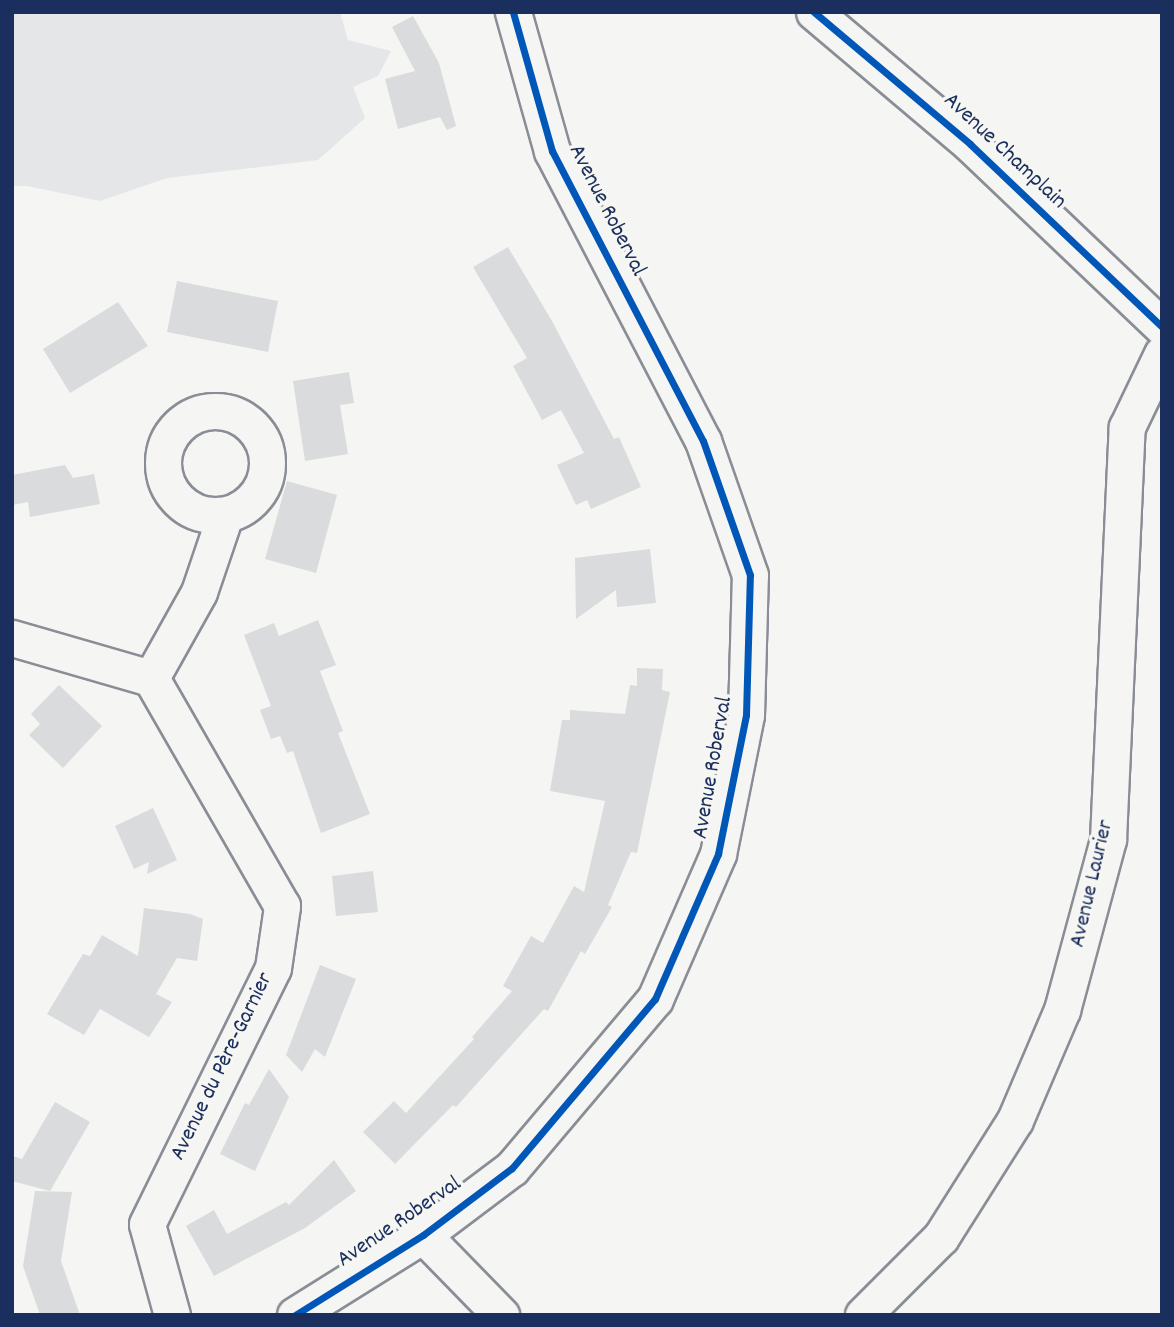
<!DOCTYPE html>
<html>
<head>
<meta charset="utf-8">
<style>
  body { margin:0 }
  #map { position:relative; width:1174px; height:1327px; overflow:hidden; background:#f5f5f3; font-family:Dekko,sans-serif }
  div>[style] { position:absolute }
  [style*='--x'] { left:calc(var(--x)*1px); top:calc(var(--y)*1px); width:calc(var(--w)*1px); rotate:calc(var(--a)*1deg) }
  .green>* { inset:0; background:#e4e6e7 }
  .building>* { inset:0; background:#dadbdc }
  .roads { filter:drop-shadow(2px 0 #898d95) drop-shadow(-2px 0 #898d95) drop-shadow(0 2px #898d95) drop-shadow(0 -2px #898d95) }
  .minor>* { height:35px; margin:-17.5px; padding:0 17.5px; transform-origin:17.5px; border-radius:17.5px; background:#f5f5f3 }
  .minor>.ring { margin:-17.5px; padding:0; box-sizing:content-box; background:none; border:35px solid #f5f5f3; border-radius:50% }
  .cycleway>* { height:7px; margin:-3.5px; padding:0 3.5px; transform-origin:3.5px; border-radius:3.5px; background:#0057b8 }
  span { translate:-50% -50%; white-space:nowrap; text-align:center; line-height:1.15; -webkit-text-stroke:7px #f6f6f2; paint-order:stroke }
  .street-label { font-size:23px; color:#1b2f5e }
  .frame { position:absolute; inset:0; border:14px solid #1b2f5e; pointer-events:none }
</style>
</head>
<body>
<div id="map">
  <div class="green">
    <i style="clip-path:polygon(12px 12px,340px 12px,348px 40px,391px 51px,378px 76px,353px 87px,365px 118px,318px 160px,167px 178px,100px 201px,27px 186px,12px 186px)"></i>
  </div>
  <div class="building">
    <i style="clip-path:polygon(413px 16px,439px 63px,456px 126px,447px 130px,440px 117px,398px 129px,385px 79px,415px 71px,392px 27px)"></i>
    <i style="clip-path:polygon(508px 247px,552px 321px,614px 439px,619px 437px,641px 487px,591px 509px,587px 500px,576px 505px,557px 465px,584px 453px,561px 410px,542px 420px,513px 366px,527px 358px,473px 267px)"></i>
    <i style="clip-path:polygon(177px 281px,278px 301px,268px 352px,167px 332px)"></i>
    <i style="clip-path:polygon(118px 302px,148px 346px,70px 393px,43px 349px)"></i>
    <i style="clip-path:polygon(349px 372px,354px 403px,340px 405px,348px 454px,305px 461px,293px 381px)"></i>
    <i style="clip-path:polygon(65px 465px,73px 478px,94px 474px,100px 504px,30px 517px,28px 502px,12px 505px,12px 475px)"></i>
    <i style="clip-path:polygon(287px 481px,337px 495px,316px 573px,265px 559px)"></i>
    <i style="clip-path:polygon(650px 549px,656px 603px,617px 607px,616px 590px,576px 619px,575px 558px)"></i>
    <i style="clip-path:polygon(318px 620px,336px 665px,320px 671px,343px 731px,338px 733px,370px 814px,321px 833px,293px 751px,287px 753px,280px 736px,271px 739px,260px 710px,271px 706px,244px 635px,274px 623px,279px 636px)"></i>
    <i style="clip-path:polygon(637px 668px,663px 669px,662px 690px,670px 692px,637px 853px,631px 852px,608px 905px,612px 907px,585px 954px,581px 951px,548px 1011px,544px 1009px,456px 1107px,453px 1105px,395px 1164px,363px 1132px,394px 1101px,406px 1113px,474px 1039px,472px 1037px,512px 991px,503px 986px,531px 936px,543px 943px,574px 886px,584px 892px,605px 801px,550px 791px,562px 720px,570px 720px,570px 710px,625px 714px,630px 685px,637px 686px)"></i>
    <i style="clip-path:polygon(59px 685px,102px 726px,63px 768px,29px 735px,40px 724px,31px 714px)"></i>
    <i style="clip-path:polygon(153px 808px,177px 860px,147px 874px,149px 862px,134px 869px,115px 826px)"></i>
    <i style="clip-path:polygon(373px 871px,378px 912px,336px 916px,332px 876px)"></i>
    <i style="clip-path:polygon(144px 908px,190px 914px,203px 919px,197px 961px,177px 958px,156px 994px,172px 1002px,149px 1037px,100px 1009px,84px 1035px,47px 1014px,83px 954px,90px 956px,102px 935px,138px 956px)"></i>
    <i style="clip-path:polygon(320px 965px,356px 979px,325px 1057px,315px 1049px,302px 1072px,286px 1055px)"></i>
    <i style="clip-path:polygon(269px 1069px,289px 1097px,255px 1171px,220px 1154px,245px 1103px,249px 1105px)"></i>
    <i style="clip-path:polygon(55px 1102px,90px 1122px,50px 1191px,12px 1181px,12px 1156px,22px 1159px)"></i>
    <i style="clip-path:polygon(334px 1160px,356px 1191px,305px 1228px,214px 1276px,186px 1226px,214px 1210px,227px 1234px,286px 1202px,289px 1205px)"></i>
    <i style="clip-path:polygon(35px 1191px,72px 1192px,61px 1261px,80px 1315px,40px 1315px,23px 1266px)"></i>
  </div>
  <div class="roads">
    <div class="minor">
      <i style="--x:814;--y:12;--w:204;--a:40.2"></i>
      <i style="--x:970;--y:144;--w:265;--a:43.6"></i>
      <i class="ring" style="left:163px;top:411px;width:69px;height:69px"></i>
      <i style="--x:12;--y:638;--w:145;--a:16.1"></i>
      <i style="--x:423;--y:1235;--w:112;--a:45.7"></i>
      <i style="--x:172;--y:1315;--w:94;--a:-105.4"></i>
      <i style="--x:147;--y:1224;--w:285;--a:-63.8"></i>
      <i style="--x:273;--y:968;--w:63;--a:-81.7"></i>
      <i style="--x:282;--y:906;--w:263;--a:-119.9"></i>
      <i style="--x:151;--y:678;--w:98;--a:-60.8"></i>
      <i style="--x:199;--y:592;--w:81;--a:-71.3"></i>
      <i style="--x:295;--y:1315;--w:151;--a:-32"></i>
      <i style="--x:423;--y:1235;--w:111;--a:-37"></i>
      <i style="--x:512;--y:1168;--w:221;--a:-49.8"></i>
      <i style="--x:655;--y:999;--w:158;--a:-66.5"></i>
      <i style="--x:718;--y:854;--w:142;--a:-78.6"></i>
      <i style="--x:746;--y:715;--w:140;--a:-88.4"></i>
      <i style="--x:750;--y:575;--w:142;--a:-109.3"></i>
      <i style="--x:703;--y:441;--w:327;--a:-117.5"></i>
      <i style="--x:552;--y:151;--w:144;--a:-105.7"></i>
      <i style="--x:863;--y:1315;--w:110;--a:-45"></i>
      <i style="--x:941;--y:1237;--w:138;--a:-57.7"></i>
      <i style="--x:1015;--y:1120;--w:120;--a:-66.9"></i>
      <i style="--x:1062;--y:1010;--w:177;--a:-74.9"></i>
      <i style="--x:1108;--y:839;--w:412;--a:-87.4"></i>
      <i style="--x:1127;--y:427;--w:81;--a:-64.4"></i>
    </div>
  </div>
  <div class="cycleway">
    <i style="--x:814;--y:12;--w:204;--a:40.2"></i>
    <i style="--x:970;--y:144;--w:265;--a:43.6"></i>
    <i style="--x:295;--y:1315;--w:151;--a:-32"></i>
    <i style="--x:423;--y:1235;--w:111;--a:-37"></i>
    <i style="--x:512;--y:1168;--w:221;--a:-49.8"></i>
    <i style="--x:655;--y:999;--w:158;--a:-66.5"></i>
    <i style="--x:718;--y:854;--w:142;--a:-78.6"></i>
    <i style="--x:746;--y:715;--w:140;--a:-88.4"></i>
    <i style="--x:750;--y:575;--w:142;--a:-109.3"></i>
    <i style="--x:703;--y:441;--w:327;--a:-117.5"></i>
    <i style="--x:552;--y:151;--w:144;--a:-105.7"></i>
  </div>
  <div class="street-label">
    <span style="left:1004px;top:152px;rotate:43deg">Avenue Champlain</span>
    <span style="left:606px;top:211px;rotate:63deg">Avenue Roberval</span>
    <span style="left:714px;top:768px;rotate:-80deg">Avenue Roberval</span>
    <span style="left:1093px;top:884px;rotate:-77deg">Avenue Laurier</span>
    <span style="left:223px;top:1067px;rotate:-64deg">Avenue du Père-Garnier</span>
    <span style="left:400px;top:1223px;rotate:-34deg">Avenue Roberval</span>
  </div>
  <div class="frame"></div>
</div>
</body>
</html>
